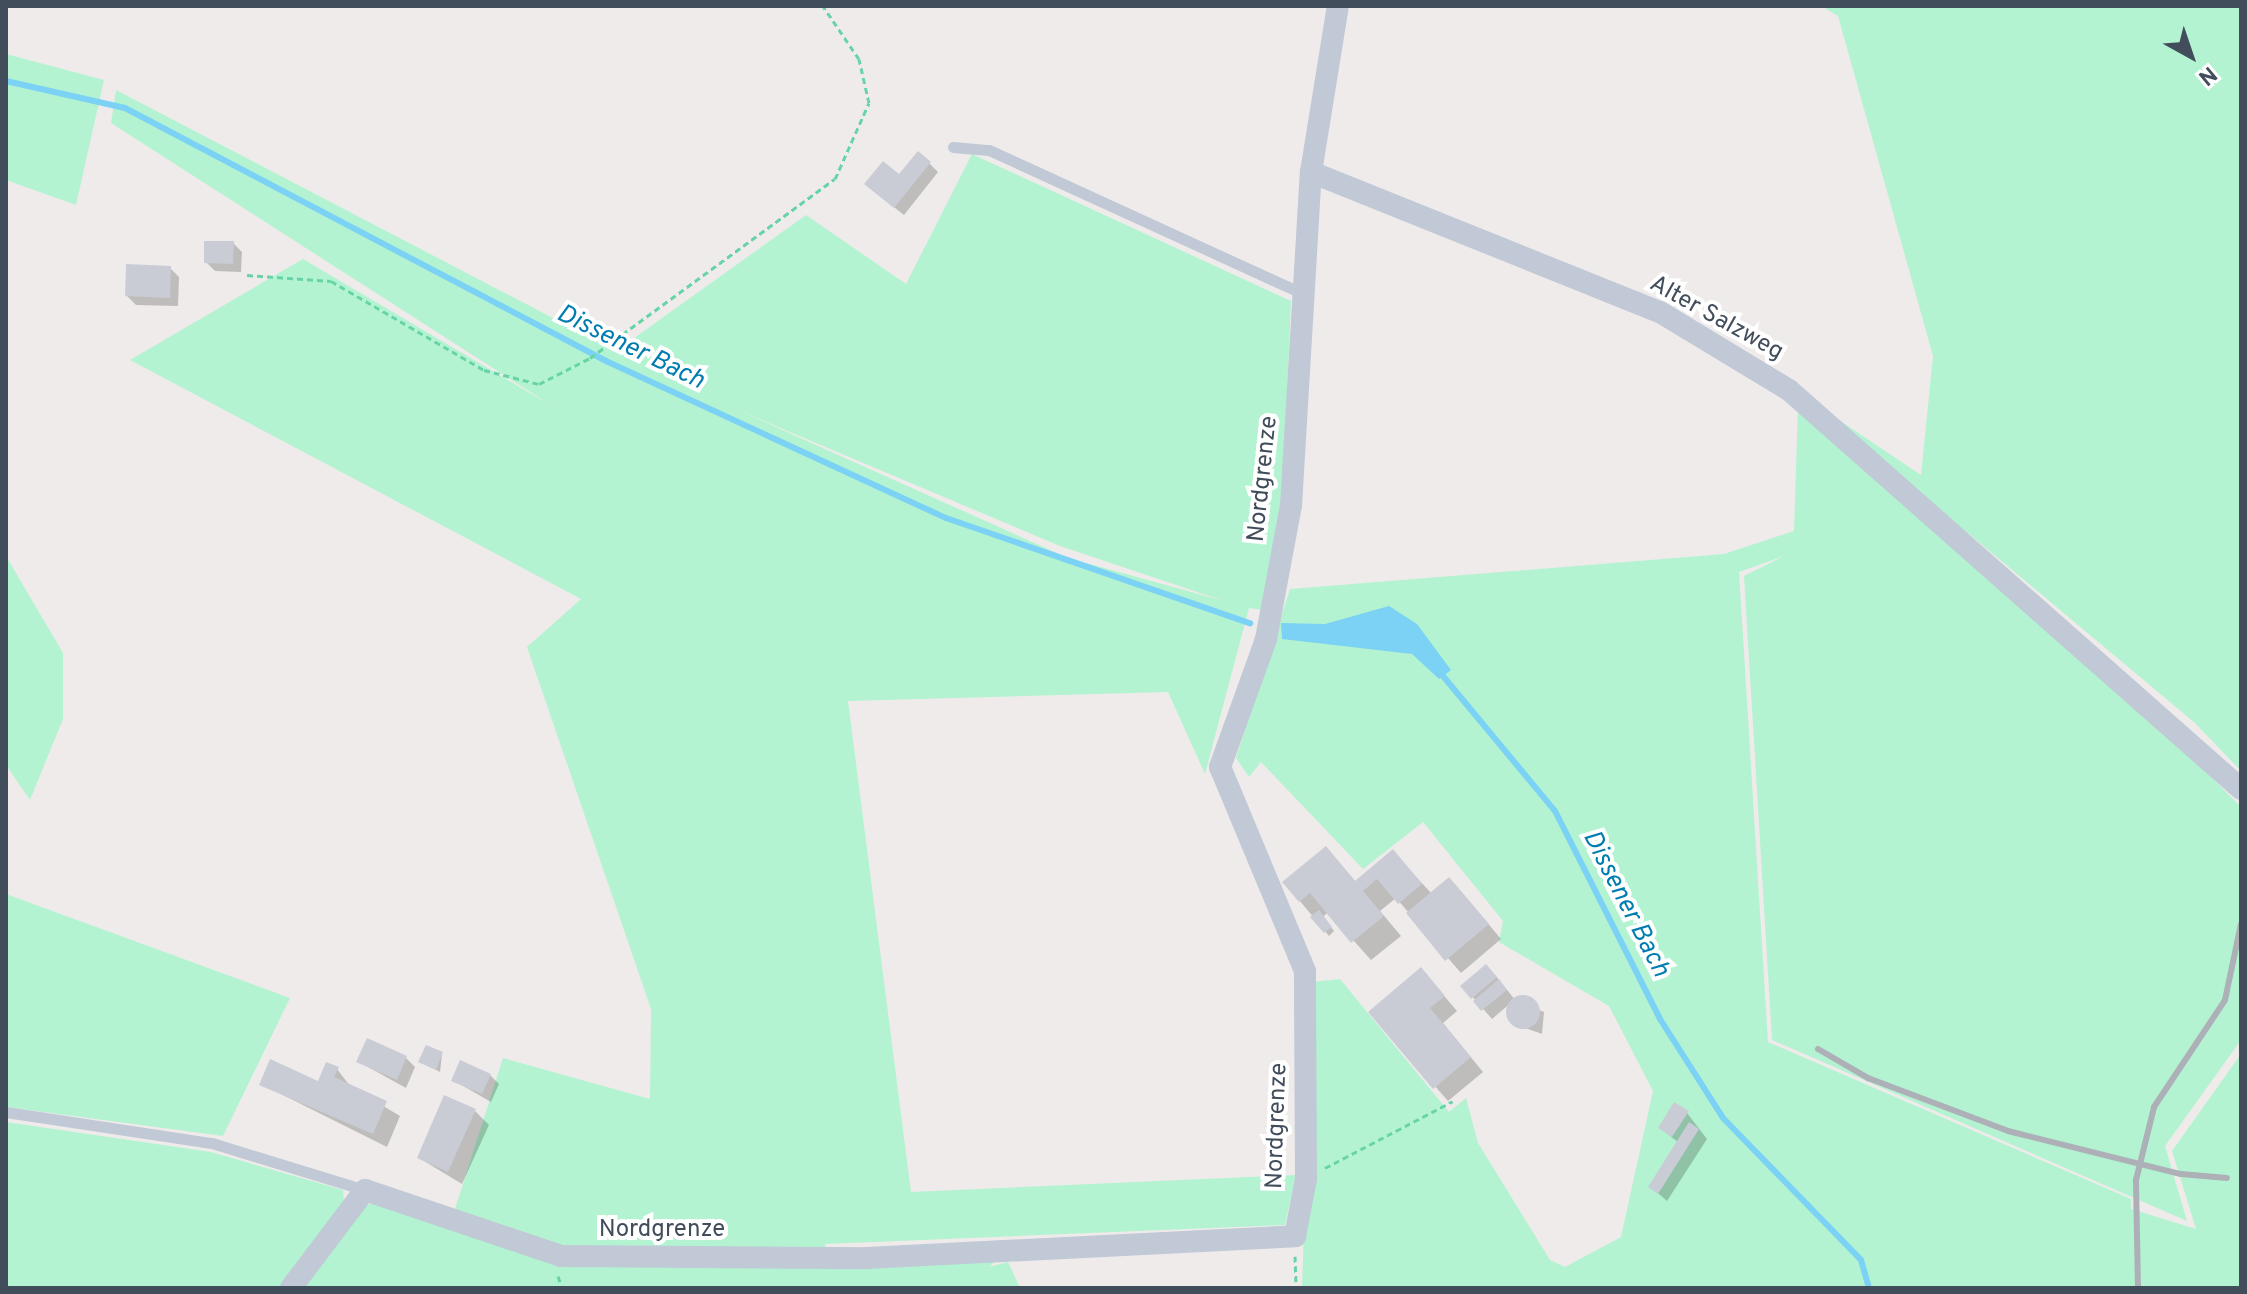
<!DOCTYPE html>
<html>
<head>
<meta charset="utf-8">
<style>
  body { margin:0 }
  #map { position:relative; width:2247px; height:1294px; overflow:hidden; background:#efebeb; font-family:Overpass,sans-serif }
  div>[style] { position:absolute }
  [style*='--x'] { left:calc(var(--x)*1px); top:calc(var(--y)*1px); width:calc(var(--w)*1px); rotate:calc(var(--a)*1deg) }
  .green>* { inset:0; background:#b3f3d1 }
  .water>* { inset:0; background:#7bd2f5 }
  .shadow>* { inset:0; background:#0003 }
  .stream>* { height:6px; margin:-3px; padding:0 3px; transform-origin:3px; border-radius:3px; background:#7bd2f5 }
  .building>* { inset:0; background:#c9ccd4 }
  .round { border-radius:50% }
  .path>* { height:3px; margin-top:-1.5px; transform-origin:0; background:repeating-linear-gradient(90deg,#67d4a7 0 6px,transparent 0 10px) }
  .lane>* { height:11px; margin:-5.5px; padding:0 5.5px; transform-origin:5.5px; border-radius:5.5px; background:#c0c9d5 }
  .street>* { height:22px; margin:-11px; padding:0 11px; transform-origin:11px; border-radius:11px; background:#c0c9d5 }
  .rail>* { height:6px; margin:-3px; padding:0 3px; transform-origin:3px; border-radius:3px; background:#adb0b7 }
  span { translate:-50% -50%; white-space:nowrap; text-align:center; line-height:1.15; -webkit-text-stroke:8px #fff; paint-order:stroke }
  .street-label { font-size:24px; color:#424d5b }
  .water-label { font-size:26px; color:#007db0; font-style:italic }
  .frame { position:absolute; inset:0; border:8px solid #424d5b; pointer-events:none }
  .north { position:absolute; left:2151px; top:16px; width:80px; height:80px; -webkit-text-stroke:6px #fff; paint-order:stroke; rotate:140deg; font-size:22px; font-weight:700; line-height:32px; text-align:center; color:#424d5b }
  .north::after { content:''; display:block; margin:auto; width:28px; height:36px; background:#424d5b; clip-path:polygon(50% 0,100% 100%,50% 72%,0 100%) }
</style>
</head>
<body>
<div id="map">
  <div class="green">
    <i style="clip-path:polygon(1821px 6px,2241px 6px,2241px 771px,2195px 723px,1962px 528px,2241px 807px,2241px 1040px,2165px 1146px,2187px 1221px,1772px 1040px,1744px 576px,1784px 556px,1739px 572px,1768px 1042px,2131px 1199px,2131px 1209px,2196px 1229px,2172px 1151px,2241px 1054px,2241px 1288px,1302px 1288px,1312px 982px,1340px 979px,1449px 1112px,1466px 1098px,1478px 1143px,1550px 1260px,1565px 1267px,1621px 1237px,1653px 1091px,1609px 1006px,1499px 942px,1503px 921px,1423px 822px,1363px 869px,1261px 762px,1249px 777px,1236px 758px,1290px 589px,1724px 554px,1794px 531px,1798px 408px,1833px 416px,1921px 475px,1933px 356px,1838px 16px)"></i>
    <i style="clip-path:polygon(6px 54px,104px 80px,76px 205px,6px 180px)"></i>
    <i style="clip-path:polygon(evenodd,116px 90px,616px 351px,806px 215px,906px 284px,972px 154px,1291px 301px,1283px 495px,1263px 610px,1249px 608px,1205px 774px,1168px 692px,848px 701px,911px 1192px,1296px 1175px,1285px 1225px,825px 1244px,830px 1269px,1000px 1256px,989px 1267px,1008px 1262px,1020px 1288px,295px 1288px,355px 1207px,382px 1202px,454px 1212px,503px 1058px,650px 1099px,651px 1009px,527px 647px,581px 599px,130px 360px,303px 259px,552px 406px,111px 123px,116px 90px,738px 410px,1060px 546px,1224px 601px,1068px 558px,738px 410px)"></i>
    <i style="clip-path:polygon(6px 556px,63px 653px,63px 719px,30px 800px,6px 765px)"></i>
    <i style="clip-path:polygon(6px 894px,290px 998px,223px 1136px,6px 1107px)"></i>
    <i style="clip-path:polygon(6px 1122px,211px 1152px,343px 1190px,344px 1205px,281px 1288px,6px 1288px)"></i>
  </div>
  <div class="water">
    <i style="clip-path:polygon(1389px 606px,1417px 624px,1451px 670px,1439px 679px,1412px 654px,1282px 639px,1281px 623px,1325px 624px)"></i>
  </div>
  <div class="shadow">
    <i style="clip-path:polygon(929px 163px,938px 172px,904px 215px,876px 193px)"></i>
    <i style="clip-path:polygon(233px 243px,242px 252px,241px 272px,215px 271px,206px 262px)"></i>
    <i style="clip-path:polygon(170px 268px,179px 277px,178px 306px,136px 305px,127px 296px)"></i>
    <i style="clip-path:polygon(1326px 848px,1356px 882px,1393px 852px,1432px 894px,1463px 894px,1501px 939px,1461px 973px,1396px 898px,1380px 911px,1401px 936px,1371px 960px,1328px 912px,1323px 917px,1334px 931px,1329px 936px,1285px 883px)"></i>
    <i style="clip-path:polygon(1495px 975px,1516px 1001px,1544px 1012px,1542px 1034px,1511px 1023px,1513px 1001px,1492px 1019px,1463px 986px)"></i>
    <i style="clip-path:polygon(1434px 984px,1457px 1011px,1443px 1023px,1483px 1072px,1448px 1101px,1370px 1012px)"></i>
    <i style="clip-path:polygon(442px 1054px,440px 1072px,421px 1062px)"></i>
    <i style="clip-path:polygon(406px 1058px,415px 1067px,406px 1088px,359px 1062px)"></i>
    <i style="clip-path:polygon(337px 1069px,350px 1086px,400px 1116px,387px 1147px,261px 1084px,319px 1083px)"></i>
    <i style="clip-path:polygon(490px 1075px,499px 1084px,491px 1102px,453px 1080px)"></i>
    <i style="clip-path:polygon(475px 1111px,489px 1125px,462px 1184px,419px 1158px)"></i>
    <i style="clip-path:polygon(1687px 1113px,1707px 1139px,1667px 1201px,1651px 1187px,1679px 1143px,1660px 1128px)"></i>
  </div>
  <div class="stream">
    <i style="--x:6;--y:81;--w:122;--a:12.8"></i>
    <i style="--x:125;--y:108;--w:543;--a:27.74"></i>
    <i style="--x:606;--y:361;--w:374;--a:24.8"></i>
    <i style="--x:946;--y:518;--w:322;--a:19.1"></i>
    <i style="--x:1438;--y:670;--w:183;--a:50.3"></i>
    <i style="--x:1555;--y:811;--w:233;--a:63.2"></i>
    <i style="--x:1660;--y:1019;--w:117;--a:57.5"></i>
    <i style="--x:1723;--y:1118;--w:198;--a:45.8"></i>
    <i style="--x:1861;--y:1260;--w:29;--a:74"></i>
  </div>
  <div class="building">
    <i style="clip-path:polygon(918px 151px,931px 162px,894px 208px,864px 184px,883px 161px,899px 174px)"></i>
    <i style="clip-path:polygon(204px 241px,234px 241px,233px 264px,204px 263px)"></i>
    <i style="clip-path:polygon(126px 264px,171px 266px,170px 298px,125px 296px)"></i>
    <i style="clip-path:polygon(1326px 846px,1355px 881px,1393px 849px,1422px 884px,1398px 904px,1377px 879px,1363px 891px,1384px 916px,1351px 943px,1310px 893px,1299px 902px,1282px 882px)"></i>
    <i style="clip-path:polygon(1449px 877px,1489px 924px,1445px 961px,1406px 913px)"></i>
    <i style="clip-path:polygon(1319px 910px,1332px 927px,1324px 933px,1310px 917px)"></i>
    <i style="clip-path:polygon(1486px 964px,1497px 977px,1471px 999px,1460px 986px)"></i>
    <i style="clip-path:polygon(1421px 967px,1445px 996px,1430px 1008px,1471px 1057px,1433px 1089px,1368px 1012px)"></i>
    <i style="clip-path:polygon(1499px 979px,1507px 990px,1481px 1011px,1473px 1001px)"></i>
    <i class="round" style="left:1506px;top:995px;width:34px;height:34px"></i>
    <i style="clip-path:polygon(367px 1038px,407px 1056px,397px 1080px,356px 1062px)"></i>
    <i style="clip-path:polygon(426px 1045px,443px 1052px,436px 1070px,418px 1062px)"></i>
    <i style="clip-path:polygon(270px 1059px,318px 1081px,326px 1062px,339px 1067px,334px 1077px,387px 1101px,373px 1134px,259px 1085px)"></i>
    <i style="clip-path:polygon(460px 1060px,491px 1074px,482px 1094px,451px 1081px)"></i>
    <i style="clip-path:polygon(444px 1095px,476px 1109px,448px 1172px,417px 1158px)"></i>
    <i style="clip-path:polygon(1674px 1102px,1689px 1111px,1672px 1137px,1658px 1128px)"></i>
    <i style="clip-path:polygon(1689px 1122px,1699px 1129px,1658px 1194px,1648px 1187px)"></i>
  </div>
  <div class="path">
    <i style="--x:247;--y:275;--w:84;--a:4.1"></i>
    <i style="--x:331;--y:281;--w:177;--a:30.2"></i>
    <i style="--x:484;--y:370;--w:57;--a:14.3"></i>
    <i style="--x:539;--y:384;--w:57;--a:-27"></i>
    <i style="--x:590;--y:358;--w:303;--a:-36.2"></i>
    <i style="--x:835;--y:179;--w:83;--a:-65.9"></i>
    <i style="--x:869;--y:103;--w:45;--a:-102.8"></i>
    <i style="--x:859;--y:59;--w:64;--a:-124.2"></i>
    <i style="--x:1325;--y:1168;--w:144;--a:-27.6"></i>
    <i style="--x:1295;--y:1256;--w:32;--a:88"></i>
    <i style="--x:558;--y:1276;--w:13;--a:72"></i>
  </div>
  <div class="lane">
    <i style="--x:953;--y:147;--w:36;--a:5"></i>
    <i style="--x:989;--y:150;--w:345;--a:24.6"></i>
    <i style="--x:6;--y:1112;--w:208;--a:8.6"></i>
    <i style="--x:212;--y:1143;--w:160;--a:17.1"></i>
  </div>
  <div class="street">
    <i style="--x:1311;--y:172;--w:376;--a:21.9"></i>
    <i style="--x:1660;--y:312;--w:151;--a:31.2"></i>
    <i style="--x:1789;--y:390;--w:603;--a:41.44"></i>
    <i style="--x:291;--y:1288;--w:123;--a:-52.9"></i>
    <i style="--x:365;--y:1190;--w:207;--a:18.6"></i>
    <i style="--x:561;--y:1256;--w:306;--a:0.4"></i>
    <i style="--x:867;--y:1258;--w:429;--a:-2.9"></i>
    <i style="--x:1295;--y:1236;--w:58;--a:-79.1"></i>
    <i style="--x:1306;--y:1179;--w:208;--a:-90.3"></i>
    <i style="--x:1305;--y:971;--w:221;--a:-112.6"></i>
    <i style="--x:1220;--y:767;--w:136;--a:-70.2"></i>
    <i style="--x:1266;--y:639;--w:135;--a:-79.4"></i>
    <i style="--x:1291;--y:506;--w:335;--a:-86.6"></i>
    <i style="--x:1311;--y:172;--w:168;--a:-80.8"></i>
  </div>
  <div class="rail">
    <i style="--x:1818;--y:1049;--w:58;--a:30.1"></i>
    <i style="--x:1868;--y:1078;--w:150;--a:20.7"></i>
    <i style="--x:2008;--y:1131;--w:178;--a:14"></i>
    <i style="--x:2181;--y:1174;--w:46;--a:5"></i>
    <i style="--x:2138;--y:1288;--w:108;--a:-91.1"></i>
    <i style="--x:2136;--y:1180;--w:75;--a:-76.1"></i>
    <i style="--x:2154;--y:1107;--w:128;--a:-56.4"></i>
    <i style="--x:2225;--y:1000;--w:78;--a:-78.1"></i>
  </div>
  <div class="street-label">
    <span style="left:1716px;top:319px;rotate:29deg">Alter Salzweg</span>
    <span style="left:1264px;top:479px;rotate:-84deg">Nordgrenze</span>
    <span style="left:1278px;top:1126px;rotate:-88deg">Nordgrenze</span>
    <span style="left:662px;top:1231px">Nordgrenze</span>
  </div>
  <div class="water-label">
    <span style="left:630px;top:348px;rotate:26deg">Dissener Bach</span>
    <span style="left:1625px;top:904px;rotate:63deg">Dissener Bach</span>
  </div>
  <div class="frame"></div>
  <div class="north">N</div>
</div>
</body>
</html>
